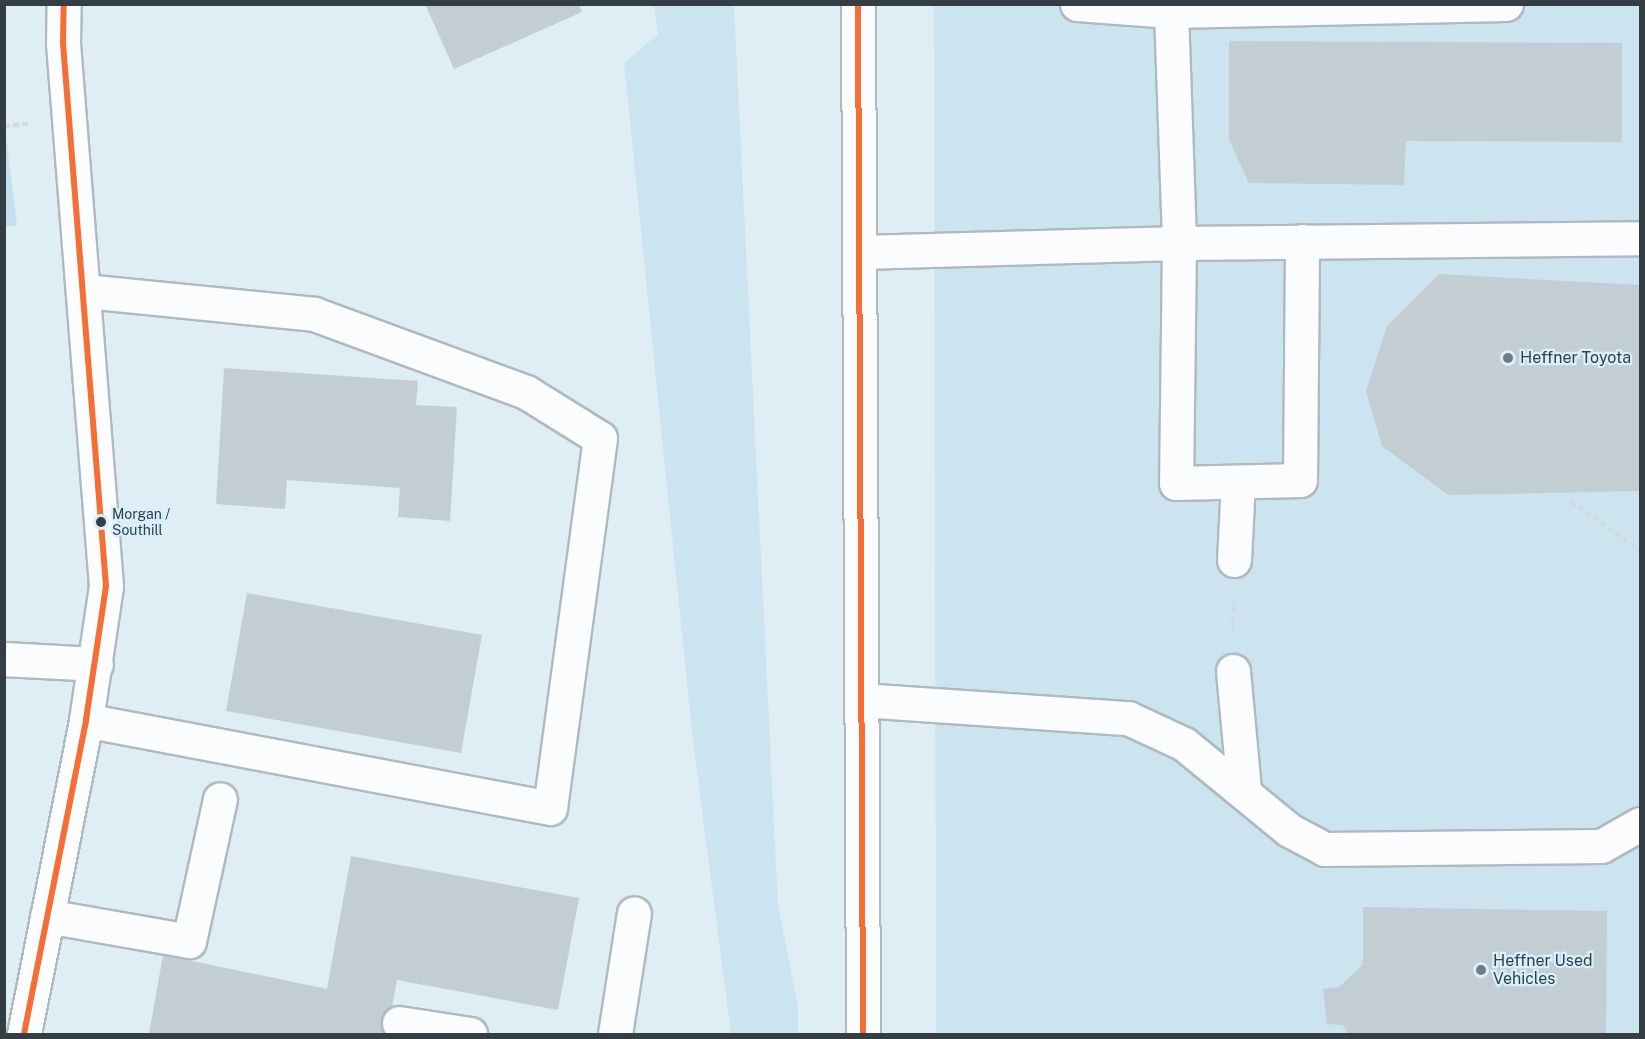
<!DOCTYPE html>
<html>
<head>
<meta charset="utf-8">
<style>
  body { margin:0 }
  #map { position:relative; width:1645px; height:1039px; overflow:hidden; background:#dfedf4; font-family:"Public Sans",sans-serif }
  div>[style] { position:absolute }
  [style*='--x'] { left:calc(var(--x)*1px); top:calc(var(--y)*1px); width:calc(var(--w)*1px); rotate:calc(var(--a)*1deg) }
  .built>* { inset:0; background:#cce4f0 }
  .green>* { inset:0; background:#c4e0ee }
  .building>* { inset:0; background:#c3ced4 }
  .path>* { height:4px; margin-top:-2px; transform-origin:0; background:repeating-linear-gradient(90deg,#d4d9da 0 6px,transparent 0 9px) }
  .roads { filter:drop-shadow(2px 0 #afbabf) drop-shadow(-2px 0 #afbabf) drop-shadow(0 2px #afbabf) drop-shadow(0 -2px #afbabf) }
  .minor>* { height:33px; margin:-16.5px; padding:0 16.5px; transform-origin:16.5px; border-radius:16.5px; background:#fafcfd }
  .major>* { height:33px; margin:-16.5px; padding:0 16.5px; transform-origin:16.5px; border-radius:16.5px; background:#fafcfd }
  .bus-1>* { height:6px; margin:-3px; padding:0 3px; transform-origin:3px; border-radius:3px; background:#f46e35 }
  .dots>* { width:16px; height:16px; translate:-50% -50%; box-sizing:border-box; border:3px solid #d6f0fd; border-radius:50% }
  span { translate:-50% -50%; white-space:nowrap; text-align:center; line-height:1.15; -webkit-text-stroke:4.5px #d6f0fd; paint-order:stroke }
  .bus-label { font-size:14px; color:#343e44 }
  .left { translate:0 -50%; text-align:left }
  .poi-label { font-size:16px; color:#343e44 }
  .frame { position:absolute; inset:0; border:6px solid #343e44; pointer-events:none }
</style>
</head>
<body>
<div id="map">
  <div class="built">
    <i style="clip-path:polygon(654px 5px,734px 5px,778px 905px,798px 1007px,798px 1034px,731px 1034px,692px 733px,624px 63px,658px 34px)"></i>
    <i style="clip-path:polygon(934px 5px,1640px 5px,1640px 1034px,936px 1034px)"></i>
  </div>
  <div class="green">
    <i style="clip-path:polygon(5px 129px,17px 226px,5px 226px)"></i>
  </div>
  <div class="building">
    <i style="clip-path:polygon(425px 4px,579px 4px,582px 12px,454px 69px)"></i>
    <i style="clip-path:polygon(1229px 41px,1622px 43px,1622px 142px,1406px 141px,1404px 185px,1249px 183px,1229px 140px)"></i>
    <i style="clip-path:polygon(1439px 274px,1640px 285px,1640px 491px,1448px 495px,1382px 446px,1366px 391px,1387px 326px)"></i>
    <i style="clip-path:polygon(224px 368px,418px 381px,416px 405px,457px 407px,450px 521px,398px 517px,400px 488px,287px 480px,285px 509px,216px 504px)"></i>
    <i style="clip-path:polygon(247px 593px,482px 635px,461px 753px,226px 711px)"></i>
    <i style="clip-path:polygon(351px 856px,579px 898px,558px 1010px,397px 980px,387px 1034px,149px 1034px,163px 955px,327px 989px)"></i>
    <i style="clip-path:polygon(1363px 907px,1607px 911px,1606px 1034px,1348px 1034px,1343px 1025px,1327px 1024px,1323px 989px,1339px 987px,1363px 964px)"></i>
  </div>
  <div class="path">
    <i style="--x:4;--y:126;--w:27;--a:-6"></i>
    <i style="--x:1571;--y:502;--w:84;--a:34.8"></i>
    <i style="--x:1233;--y:631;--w:31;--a:-90"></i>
  </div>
  <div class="roads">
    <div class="minor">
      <i style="--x:1077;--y:4;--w:94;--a:4.3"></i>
      <i style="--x:1171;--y:11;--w:335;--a:-1.2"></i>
      <i style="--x:1171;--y:11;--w:232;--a:88"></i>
      <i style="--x:1179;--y:243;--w:240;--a:90.7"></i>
      <i style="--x:1176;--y:483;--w:124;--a:-1.4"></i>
      <i style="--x:1300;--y:480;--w:239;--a:-89.5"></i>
      <i style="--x:860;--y:252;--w:319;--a:-1.6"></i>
      <i style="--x:1179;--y:243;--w:461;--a:-0.6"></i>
      <i style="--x:85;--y:291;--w:230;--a:5.7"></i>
      <i style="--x:314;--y:314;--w:226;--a:20.2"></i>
      <i style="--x:526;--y:392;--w:87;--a:31.9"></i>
      <i style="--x:600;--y:438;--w:373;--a:97.7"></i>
      <i style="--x:550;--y:808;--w:472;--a:-169.3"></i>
      <i style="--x:1234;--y:560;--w:78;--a:-87.1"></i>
      <i style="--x:4;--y:659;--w:92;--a:3.1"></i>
      <i style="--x:1233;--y:671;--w:120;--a:84.7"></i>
      <i style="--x:861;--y:700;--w:268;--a:3.9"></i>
      <i style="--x:1128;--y:718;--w:62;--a:24.9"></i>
      <i style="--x:1184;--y:744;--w:136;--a:39.3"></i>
      <i style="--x:1289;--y:830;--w:40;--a:28"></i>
      <i style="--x:1324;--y:849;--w:277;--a:-0.6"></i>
      <i style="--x:1601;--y:846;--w:45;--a:-29.4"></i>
      <i style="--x:47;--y:916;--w:144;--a:10"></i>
      <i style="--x:189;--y:941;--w:145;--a:-77.7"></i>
      <i style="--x:399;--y:1023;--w:72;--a:8.8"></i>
      <i style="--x:24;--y:1034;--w:320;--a:-78.8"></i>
      <i style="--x:86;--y:720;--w:135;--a:-81.5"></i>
      <i style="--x:106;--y:586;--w:545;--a:-94.53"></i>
      <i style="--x:63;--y:43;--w:39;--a:-89"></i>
      <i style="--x:615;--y:1034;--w:122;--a:-81.1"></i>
    </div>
    <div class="major">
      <i style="--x:858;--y:4;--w:1030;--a:89.72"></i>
    </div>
  </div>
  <div class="bus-1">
    <i style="--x:858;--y:4;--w:1030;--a:89.72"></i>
    <i style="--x:24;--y:1034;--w:320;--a:-78.8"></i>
    <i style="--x:86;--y:720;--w:135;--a:-81.5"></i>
    <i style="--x:106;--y:586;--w:545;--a:-94.53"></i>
    <i style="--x:63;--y:43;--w:39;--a:-89"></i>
  </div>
  <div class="dots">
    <i style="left:1508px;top:358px;background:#707b82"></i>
    <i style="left:101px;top:522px;background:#343e44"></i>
    <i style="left:1481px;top:970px;background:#707b82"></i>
  </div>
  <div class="bus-label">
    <span class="left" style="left:112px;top:522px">Morgan /<br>Southill</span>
  </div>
  <div class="poi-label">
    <span class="left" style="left:1520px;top:358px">Heffner Toyota</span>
    <span class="left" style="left:1493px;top:970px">Heffner Used<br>Vehicles</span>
  </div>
  <div class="frame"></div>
</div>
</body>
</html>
